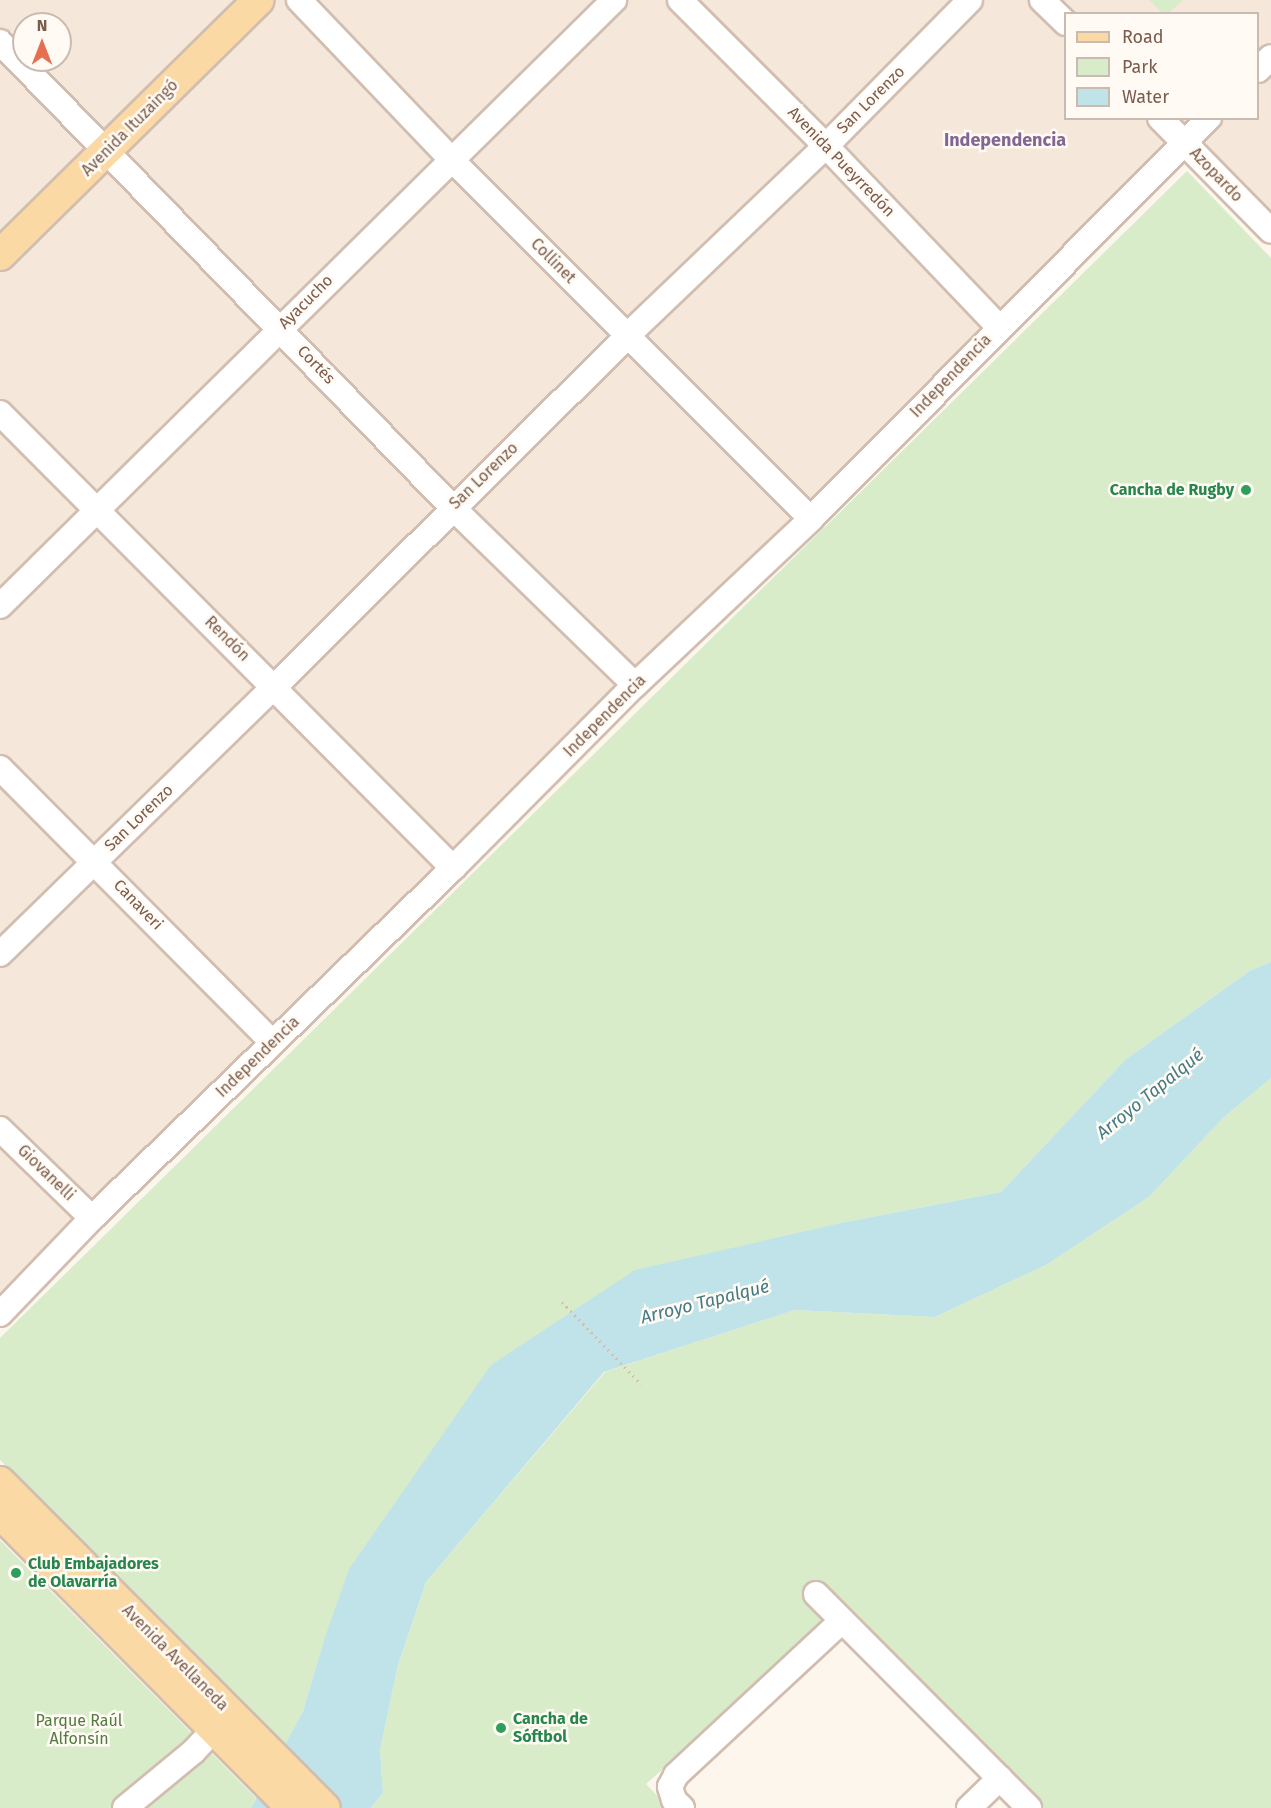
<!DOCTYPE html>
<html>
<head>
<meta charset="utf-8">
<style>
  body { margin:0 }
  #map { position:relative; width:1271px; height:1808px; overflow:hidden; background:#fdf6ec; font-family:"Fira Sans",sans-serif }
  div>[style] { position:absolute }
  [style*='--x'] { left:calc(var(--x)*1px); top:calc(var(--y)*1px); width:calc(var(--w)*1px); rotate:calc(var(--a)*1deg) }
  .residential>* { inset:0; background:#f5e8da }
  .green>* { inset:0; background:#d8ecc9 }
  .water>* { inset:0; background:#bfe3e8 }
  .path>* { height:3px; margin-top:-1.5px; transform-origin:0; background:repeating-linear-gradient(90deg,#d9b8a5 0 1.5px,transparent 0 6px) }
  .roads { filter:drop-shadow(2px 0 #d1beb0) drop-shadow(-2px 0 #d1beb0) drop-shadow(0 2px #d1beb0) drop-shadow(0 -2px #d1beb0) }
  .minor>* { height:24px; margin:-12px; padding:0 12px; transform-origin:12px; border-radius:12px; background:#fff }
  .major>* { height:30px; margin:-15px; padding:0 15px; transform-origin:15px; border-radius:15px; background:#fbd9a5 }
  .dots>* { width:16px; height:16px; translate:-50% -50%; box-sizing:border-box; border:3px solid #fffaf3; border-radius:50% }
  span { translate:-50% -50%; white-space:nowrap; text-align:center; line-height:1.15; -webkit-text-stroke:5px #fffaf3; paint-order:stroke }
  .street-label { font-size:16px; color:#7a5c4d }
  .leisure-label { font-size:16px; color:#27864d; font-weight:700 }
  .right { translate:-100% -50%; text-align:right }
  .left { translate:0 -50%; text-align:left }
  .park-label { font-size:16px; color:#537a41 }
  .neighbourhood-label { font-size:18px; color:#846695; font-weight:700 }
  .water-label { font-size:18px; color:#437c86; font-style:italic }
  .legend { position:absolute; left:1064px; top:12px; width:195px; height:108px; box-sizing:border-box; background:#fffaf3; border:2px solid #cabbb1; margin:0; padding:8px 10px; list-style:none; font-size:18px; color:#7a5c4d }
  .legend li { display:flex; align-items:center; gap:12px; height:30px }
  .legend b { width:30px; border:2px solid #cabbb1 }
  .north { position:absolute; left:12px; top:12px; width:60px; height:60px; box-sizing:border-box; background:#fffaf3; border:2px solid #cabbb1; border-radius:50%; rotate:0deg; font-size:16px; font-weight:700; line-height:24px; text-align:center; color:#7a5c4d }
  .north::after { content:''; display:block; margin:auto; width:21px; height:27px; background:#e76f51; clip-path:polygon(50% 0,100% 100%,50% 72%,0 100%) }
</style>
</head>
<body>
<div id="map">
  <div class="residential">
    <i style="clip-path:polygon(evenodd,0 0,1271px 0,1271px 231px,1185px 143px,0 1314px,0 0,1066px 14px,1258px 14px,1258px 118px,1066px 118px,1066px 14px,0 0,24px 24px,60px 24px,60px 60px,24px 60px,24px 24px)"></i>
  </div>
  <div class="green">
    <i style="clip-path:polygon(1149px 0,1183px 0,1169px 13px,1163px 14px)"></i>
    <i style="clip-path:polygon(1187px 171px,1271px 258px,1271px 962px,1251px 970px,1126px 1059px,1001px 1192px,846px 1222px,517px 1350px,491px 1365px,324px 1640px,303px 1711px,285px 1745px,0 1460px,0 1338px)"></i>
    <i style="clip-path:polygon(1271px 1078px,1271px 1808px,1044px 1808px,843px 1609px,646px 1784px,669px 1808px,371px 1808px,383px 1793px,380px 1750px,398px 1665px,426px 1582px,605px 1372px,795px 1310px,935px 1317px,1046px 1265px,1149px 1197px,1223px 1118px)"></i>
    <i style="clip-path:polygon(0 1540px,256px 1798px,251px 1808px,0 1808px)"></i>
  </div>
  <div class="water">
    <i style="clip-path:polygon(1271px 962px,1271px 1078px,1223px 1118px,1149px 1197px,1046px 1265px,935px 1317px,795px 1310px,604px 1372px,426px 1582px,398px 1665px,380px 1750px,383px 1793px,371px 1808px,251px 1808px,303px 1711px,324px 1640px,349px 1569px,491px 1365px,635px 1270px,846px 1222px,1001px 1192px,1126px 1059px,1251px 970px)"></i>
  </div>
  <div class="path">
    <i style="--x:562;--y:1302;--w:114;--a:46.1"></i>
  </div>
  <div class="roads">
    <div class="minor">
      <i style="--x:299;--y:0;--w:220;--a:46.3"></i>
      <i style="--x:451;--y:159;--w:509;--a:45"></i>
      <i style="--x:680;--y:0;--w:206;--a:45"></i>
      <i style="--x:826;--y:146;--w:250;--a:46.3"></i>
      <i style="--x:1042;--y:0;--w:33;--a:44"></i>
      <i style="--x:0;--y:42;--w:648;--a:45.81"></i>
      <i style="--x:452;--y:507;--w:255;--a:44.2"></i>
      <i style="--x:1258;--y:70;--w:18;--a:-45"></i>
      <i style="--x:1160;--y:118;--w:158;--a:45.5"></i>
      <i style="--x:0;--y:413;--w:642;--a:45.13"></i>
      <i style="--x:0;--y:606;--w:863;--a:-44.62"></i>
      <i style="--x:0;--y:768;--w:387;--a:45.2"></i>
      <i style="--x:0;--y:954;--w:384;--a:-44.3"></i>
      <i style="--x:275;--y:686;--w:498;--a:-44.8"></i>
      <i style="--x:628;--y:335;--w:274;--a:-43.7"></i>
      <i style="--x:826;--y:146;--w:205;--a:-45.4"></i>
      <i style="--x:0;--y:1129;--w:128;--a:44.1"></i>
      <i style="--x:0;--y:1314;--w:133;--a:-46.2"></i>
      <i style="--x:92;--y:1218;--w:503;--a:-44.11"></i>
      <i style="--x:453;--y:868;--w:258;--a:-45.2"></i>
      <i style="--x:635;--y:685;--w:242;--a:-43.3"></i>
      <i style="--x:811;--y:519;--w:565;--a:-45.22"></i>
      <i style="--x:816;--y:1594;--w:302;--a:45.1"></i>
      <i style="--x:125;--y:1808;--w:88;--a:-39.5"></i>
      <i style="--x:193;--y:1752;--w:48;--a:-46.7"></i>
      <i style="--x:682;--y:1808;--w:11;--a:-135"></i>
      <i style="--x:674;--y:1800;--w:14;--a:-107"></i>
      <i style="--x:670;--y:1787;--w:13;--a:-63"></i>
      <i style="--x:676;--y:1775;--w:226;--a:-42.9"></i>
      <i style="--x:969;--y:1808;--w:43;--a:-44.1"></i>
    </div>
    <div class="major">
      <i style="--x:0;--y:255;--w:363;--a:-44.6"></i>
      <i style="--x:0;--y:1482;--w:460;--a:45.1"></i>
      <i style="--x:0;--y:1513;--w:415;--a:45.3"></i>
    </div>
  </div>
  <div class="dots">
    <i style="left:1246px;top:490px;background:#2e9e5b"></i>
    <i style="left:16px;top:1573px;background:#2e9e5b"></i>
    <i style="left:501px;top:1728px;background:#2e9e5b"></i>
  </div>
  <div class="street-label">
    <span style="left:871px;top:100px;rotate:-45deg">San Lorenzo</span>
    <span style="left:130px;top:128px;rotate:-45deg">Avenida Ituzaingó</span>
    <span style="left:841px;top:162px;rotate:46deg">Avenida Pueyrredón</span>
    <span style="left:1216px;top:175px;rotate:46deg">Azopardo</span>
    <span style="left:553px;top:261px;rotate:45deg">Collinet</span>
    <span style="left:306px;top:302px;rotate:-45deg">Ayacucho</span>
    <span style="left:316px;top:365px;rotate:46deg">Cortés</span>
    <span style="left:951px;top:376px;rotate:-46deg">Independencia</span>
    <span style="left:484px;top:476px;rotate:-44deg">San Lorenzo</span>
    <span style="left:227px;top:639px;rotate:45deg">Rendón</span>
    <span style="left:605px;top:716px;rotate:-45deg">Independencia</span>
    <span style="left:139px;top:818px;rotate:-44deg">San Lorenzo</span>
    <span style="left:138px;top:905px;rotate:46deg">Canaveri</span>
    <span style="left:258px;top:1057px;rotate:-44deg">Independencia</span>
    <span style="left:46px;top:1173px;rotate:44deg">Giovanelli</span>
    <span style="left:175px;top:1658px;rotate:45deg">Avenida Avellaneda</span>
  </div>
  <div class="leisure-label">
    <span class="right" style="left:1234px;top:490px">Cancha de Rugby</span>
    <span class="left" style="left:28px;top:1573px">Club Embajadores<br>de Olavarría</span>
    <span class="left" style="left:513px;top:1728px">Cancha de<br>Sóftbol</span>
  </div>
  <div class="park-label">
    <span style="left:79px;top:1730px">Parque Raúl<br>Alfonsín</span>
  </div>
  <div class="neighbourhood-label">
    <span style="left:1005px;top:140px">Independencia</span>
  </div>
  <div class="water-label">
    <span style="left:1150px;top:1094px;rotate:-39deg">Arroyo Tapalqué</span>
    <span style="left:705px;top:1302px;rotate:-14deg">Arroyo Tapalqué</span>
  </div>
  <ul class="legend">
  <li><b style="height:8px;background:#fbd9a5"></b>Road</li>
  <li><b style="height:16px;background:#d8ecc9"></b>Park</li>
  <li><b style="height:16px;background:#bfe3e8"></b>Water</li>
  </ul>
  <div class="north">N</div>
</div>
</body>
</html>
